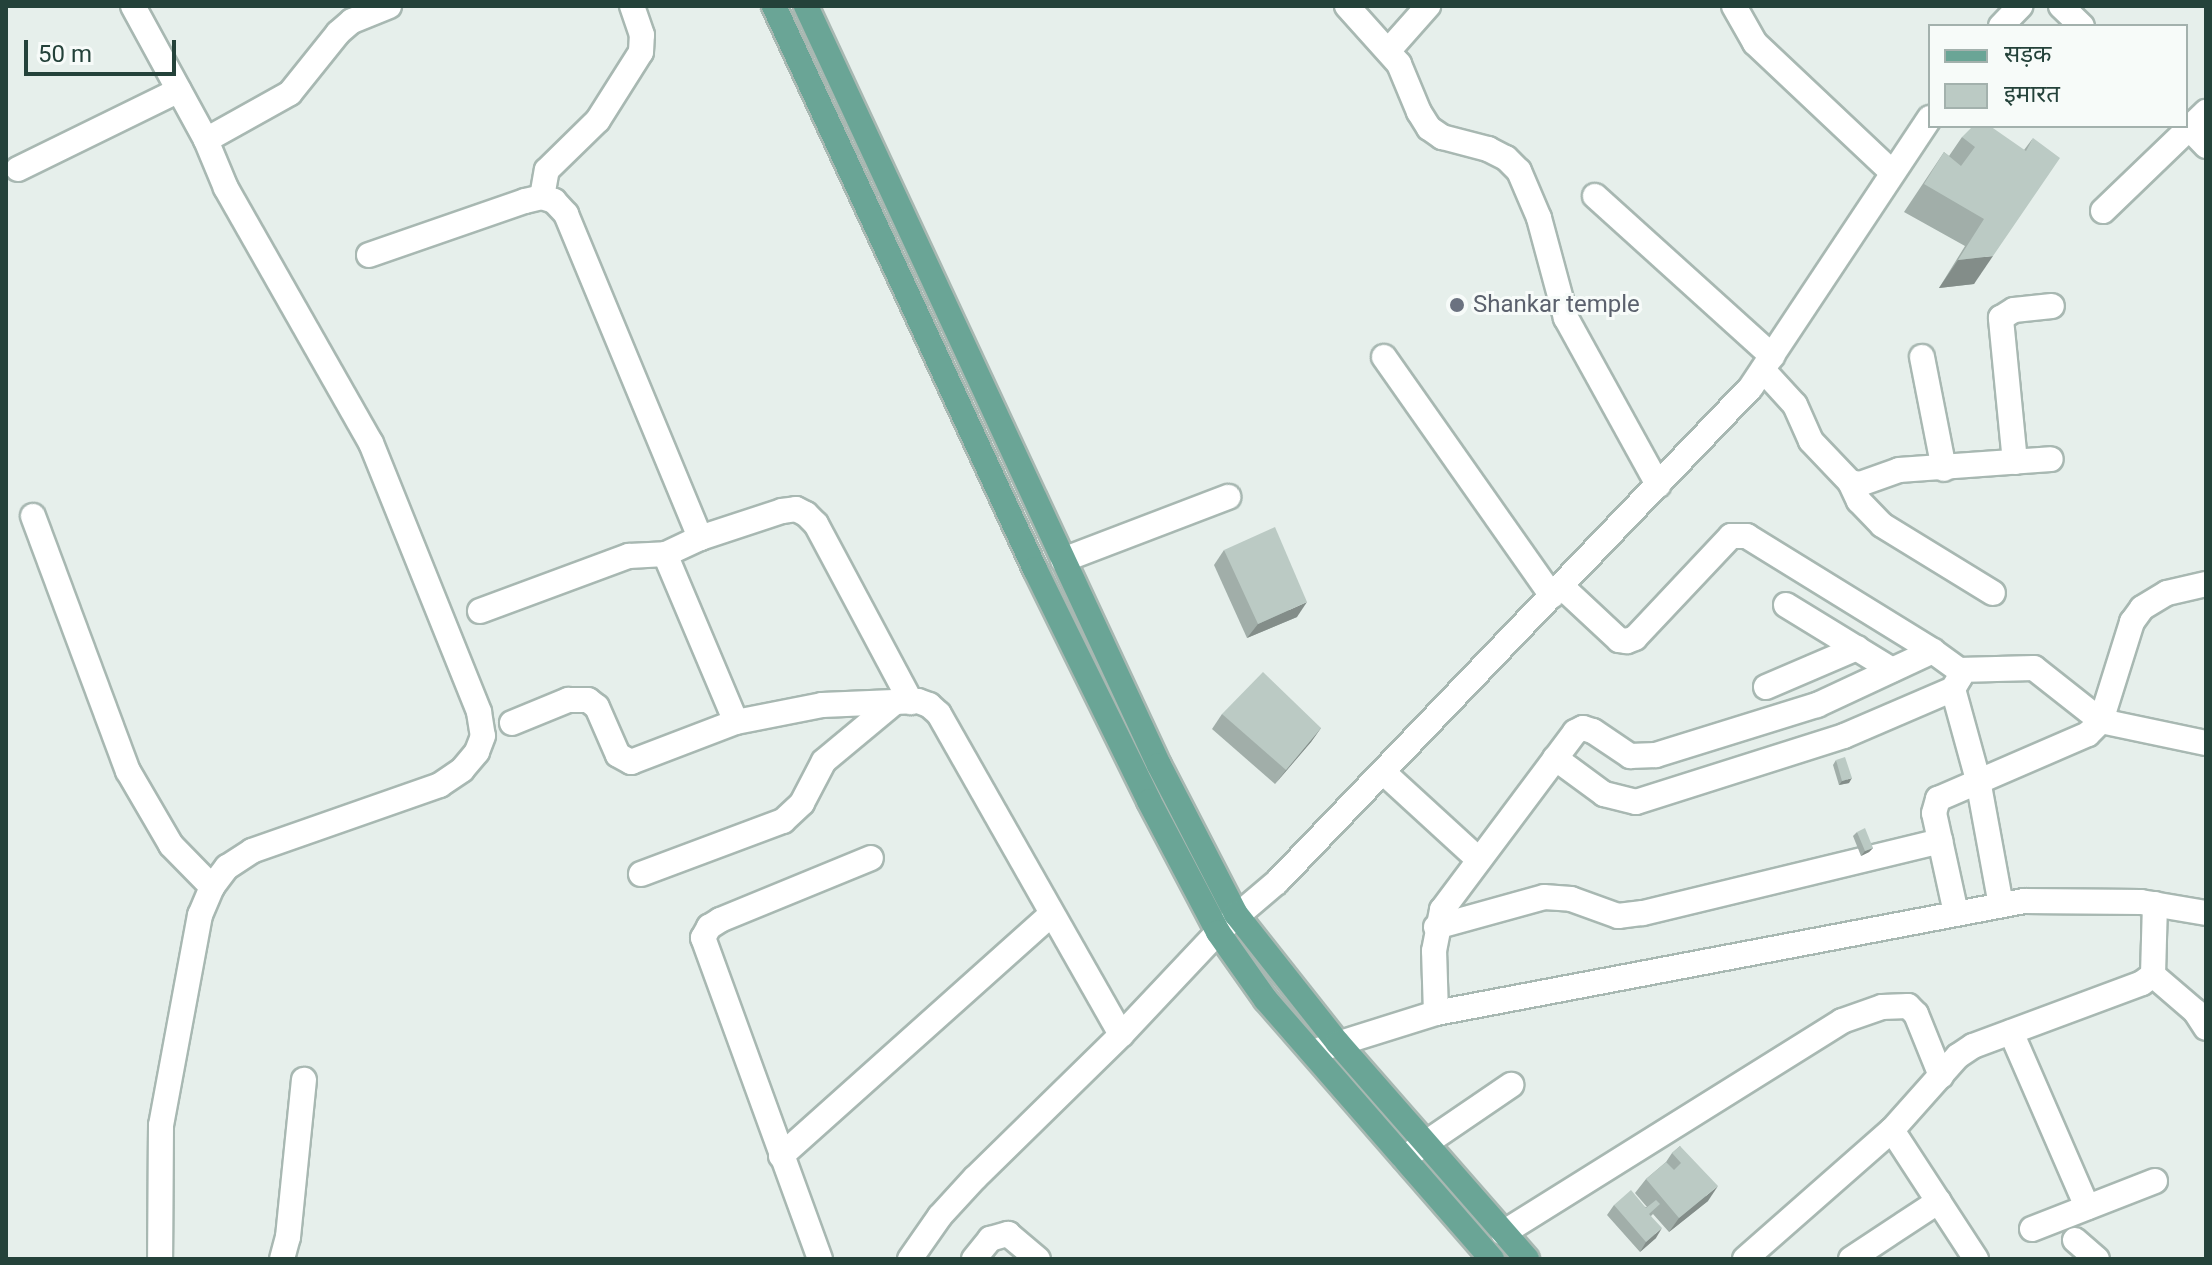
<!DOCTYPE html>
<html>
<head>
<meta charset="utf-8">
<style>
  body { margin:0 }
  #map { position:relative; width:2212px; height:1265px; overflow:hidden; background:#e6efeb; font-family:Roboto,"Noto Sans Devanagari",sans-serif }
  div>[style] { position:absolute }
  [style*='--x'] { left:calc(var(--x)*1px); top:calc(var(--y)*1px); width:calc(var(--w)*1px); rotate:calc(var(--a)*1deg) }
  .roads { filter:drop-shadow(2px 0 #a8b8b2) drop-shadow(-2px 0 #a8b8b2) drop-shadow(0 2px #a8b8b2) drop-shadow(0 -2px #a8b8b2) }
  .minor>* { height:24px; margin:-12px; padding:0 12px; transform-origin:12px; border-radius:12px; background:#fff }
  .major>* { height:24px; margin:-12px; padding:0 12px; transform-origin:12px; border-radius:12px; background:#6aa596 }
  .wall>* { inset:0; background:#a1aea9 }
  .shaded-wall>* { inset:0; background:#838d89 }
  .building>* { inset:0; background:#bbcac4 }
  .dots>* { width:22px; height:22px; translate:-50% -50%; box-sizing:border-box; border:4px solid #f7fbf9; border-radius:50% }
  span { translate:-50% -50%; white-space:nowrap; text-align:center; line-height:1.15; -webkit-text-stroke:6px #f7fbf9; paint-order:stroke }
  .worship-label { font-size:24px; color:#5b616d }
  .left { translate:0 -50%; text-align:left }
  .frame { position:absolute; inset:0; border:8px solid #24423a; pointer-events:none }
  .legend { position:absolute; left:1928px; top:24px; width:260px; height:104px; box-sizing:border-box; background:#f7fbf9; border:2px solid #a3b1ad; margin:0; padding:10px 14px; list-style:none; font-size:24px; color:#24423a }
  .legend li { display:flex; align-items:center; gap:16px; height:40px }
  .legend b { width:40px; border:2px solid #a3b1ad }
  .scale { position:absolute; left:24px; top:40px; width:152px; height:36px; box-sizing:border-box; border:4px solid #24423a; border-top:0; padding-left:10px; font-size:24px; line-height:28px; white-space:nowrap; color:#24423a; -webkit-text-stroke:6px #f7fbf9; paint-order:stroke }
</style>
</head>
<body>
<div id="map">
  <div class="roads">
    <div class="minor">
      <i style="--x:133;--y:6;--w:153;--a:61.4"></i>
      <i style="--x:206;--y:140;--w:52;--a:67.4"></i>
      <i style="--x:226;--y:188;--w:293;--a:60.4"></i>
      <i style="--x:371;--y:443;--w:290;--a:68.1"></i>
      <i style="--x:479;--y:712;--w:24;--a:81"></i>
      <i style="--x:483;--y:736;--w:17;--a:111"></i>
      <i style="--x:477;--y:752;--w:23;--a:130"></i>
      <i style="--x:462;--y:770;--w:27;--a:146"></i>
      <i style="--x:440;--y:785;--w:199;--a:160.7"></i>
      <i style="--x:252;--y:851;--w:30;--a:147"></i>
      <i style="--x:227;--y:867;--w:25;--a:127"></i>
      <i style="--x:212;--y:887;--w:30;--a:113"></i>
      <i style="--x:200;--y:915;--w:214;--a:100.5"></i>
      <i style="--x:161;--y:1125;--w:134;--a:90.4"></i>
      <i style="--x:1347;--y:6;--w:78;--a:48.1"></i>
      <i style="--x:1399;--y:64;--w:52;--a:67.4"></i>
      <i style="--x:1419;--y:112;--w:19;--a:58"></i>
      <i style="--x:1429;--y:128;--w:16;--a:35"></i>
      <i style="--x:1442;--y:137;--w:48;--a:14.6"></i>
      <i style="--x:1488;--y:149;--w:20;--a:27"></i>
      <i style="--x:1506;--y:158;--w:18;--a:45"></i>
      <i style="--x:1519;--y:171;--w:51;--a:66.9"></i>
      <i style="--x:1539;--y:218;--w:104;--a:74.9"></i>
      <i style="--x:1566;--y:318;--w:191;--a:61.1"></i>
      <i style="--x:1734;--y:6;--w:43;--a:60.4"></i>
      <i style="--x:1755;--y:43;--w:188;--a:43.3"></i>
      <i style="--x:2061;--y:6;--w:29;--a:44"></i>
      <i style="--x:2001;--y:26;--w:28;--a:-46"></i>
      <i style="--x:1389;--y:50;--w:59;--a:-48.4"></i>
      <i style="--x:2186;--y:125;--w:29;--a:46"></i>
      <i style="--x:206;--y:140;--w:96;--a:-29.2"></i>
      <i style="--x:290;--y:93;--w:77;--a:-51.3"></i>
      <i style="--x:338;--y:33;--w:18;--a:-41"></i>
      <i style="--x:352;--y:21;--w:40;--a:-22"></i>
      <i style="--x:18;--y:169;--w:179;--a:-26.1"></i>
      <i style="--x:1595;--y:196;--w:239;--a:42.1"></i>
      <i style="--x:542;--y:197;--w:27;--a:-80"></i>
      <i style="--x:547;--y:170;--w:71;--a:-44.4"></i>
      <i style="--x:598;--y:120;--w:80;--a:-57.7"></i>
      <i style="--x:641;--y:52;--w:17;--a:-87"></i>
      <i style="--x:642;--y:35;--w:31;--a:-109"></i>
      <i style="--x:2103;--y:211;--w:143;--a:-43.9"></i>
      <i style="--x:369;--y:255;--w:165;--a:-19.1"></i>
      <i style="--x:525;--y:201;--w:17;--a:-13"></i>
      <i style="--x:542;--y:197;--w:13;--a:18"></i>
      <i style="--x:554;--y:201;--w:18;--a:47"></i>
      <i style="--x:566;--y:214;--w:351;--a:67.5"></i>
      <i style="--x:700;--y:538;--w:38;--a:155"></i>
      <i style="--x:665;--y:554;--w:182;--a:67.1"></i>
      <i style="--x:736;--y:722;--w:88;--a:-11.2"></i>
      <i style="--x:822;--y:705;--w:96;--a:-2.4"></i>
      <i style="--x:918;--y:701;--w:12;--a:20"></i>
      <i style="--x:929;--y:705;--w:13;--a:42"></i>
      <i style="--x:939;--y:714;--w:369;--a:60.4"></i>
      <i style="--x:1384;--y:357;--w:292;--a:54.9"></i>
      <i style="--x:1922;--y:357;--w:114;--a:78.9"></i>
      <i style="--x:1763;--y:370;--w:47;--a:47.6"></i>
      <i style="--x:1795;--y:405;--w:39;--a:66"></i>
      <i style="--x:1811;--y:441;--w:57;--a:46.4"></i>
      <i style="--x:1850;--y:482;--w:10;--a:11"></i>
      <i style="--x:1860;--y:484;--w:41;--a:-19.7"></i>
      <i style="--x:1899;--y:470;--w:152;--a:-4.1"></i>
      <i style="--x:2015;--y:462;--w:145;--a:-95.6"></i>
      <i style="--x:2001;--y:318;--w:15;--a:-32"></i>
      <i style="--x:2014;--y:310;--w:38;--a:-6"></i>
      <i style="--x:1850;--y:482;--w:21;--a:65"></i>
      <i style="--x:1859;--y:501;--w:33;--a:46"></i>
      <i style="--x:1882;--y:525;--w:130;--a:31.5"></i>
      <i style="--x:33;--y:516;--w:272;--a:69.6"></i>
      <i style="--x:128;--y:771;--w:86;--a:59.8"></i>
      <i style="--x:171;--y:845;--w:59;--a:45.7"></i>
      <i style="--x:700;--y:538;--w:86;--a:-18.2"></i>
      <i style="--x:782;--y:511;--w:14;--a:-8"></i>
      <i style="--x:796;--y:509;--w:11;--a:27"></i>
      <i style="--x:806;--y:514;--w:14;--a:45"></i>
      <i style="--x:816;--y:524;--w:202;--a:61.9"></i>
      <i style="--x:1063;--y:560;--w:177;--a:-20.9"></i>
      <i style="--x:1786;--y:605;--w:124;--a:31.5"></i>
      <i style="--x:480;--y:611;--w:159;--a:-20.3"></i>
      <i style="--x:629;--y:556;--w:36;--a:-3"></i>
      <i style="--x:1959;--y:670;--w:75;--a:-1.5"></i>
      <i style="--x:2034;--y:668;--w:85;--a:38.3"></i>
      <i style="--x:2101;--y:721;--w:107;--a:11.8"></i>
      <i style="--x:1766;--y:687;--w:99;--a:-23.2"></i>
      <i style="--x:1953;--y:689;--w:94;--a:74.6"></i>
      <i style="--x:1978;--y:780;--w:127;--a:79.6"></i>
      <i style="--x:512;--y:723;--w:61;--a:-22.3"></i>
      <i style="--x:568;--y:700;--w:20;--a:0"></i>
      <i style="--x:588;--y:700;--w:11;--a:38"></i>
      <i style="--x:597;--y:707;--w:52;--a:66.4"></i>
      <i style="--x:618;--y:755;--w:15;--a:28"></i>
      <i style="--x:631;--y:762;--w:112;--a:-20.9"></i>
      <i style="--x:1555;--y:758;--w:61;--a:36.3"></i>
      <i style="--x:1604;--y:794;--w:33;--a:14"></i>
      <i style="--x:1636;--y:802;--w:218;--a:-17.6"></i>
      <i style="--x:1844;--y:736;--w:119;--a:-23.3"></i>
      <i style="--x:1953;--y:689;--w:14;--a:-60"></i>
      <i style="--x:1960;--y:677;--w:7;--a:-98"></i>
      <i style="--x:1959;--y:670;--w:32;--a:-144"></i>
      <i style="--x:1933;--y:651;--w:219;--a:-148.3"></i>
      <i style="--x:1747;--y:536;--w:16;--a:180"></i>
      <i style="--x:1731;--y:536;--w:140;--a:133.3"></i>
      <i style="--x:1635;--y:638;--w:9;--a:159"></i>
      <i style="--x:1627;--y:641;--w:8;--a:-173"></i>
      <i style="--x:1619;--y:640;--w:79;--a:-137"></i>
      <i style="--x:1383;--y:772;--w:130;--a:42.5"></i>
      <i style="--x:641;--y:874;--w:152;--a:-20.5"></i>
      <i style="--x:783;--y:821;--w:26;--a:-43"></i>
      <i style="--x:802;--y:803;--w:47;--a:-62.4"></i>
      <i style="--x:824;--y:761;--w:92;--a:-39.7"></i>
      <i style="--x:1956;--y:913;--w:102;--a:-102.4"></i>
      <i style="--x:1934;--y:813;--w:15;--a:-74"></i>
      <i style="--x:1938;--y:799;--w:163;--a:-23.4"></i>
      <i style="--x:2088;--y:734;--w:18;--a:-45"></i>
      <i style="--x:2101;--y:721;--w:104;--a:-72.6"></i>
      <i style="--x:2132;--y:622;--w:17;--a:-54"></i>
      <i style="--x:2142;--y:608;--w:29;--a:-31"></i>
      <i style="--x:2167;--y:593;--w:40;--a:-13"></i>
      <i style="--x:1436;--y:927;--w:112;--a:-15.5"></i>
      <i style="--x:1544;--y:897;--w:27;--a:4"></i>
      <i style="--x:1571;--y:899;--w:50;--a:19.9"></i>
      <i style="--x:1618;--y:916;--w:25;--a:-7"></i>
      <i style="--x:1643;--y:913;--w:306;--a:-13.6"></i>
      <i style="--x:2153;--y:975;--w:55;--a:40.6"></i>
      <i style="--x:2195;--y:1011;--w:20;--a:57"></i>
      <i style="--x:1436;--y:1013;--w:62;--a:-91.8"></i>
      <i style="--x:1434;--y:951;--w:42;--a:-79"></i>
      <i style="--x:1442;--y:910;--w:222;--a:-53.2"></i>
      <i style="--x:1575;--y:732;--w:9;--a:-27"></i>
      <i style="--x:1583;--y:728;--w:10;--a:17"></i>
      <i style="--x:1593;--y:731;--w:45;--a:34"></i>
      <i style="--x:1630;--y:756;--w:26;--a:-2"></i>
      <i style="--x:1656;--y:755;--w:169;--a:-17.3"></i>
      <i style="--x:1817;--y:705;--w:128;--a:-25"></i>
      <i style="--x:2011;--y:1032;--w:191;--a:66.5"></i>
      <i style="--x:1321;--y:1049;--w:121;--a:-17.4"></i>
      <i style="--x:1436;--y:1013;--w:599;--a:-10.78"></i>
      <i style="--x:2024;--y:901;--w:117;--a:0.5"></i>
      <i style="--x:2141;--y:902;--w:66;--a:9.6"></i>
      <i style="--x:781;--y:1156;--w:363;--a:-41.8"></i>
      <i style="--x:1404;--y:1158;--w:130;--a:-34.3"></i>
      <i style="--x:2032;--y:1229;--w:132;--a:-21.3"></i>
      <i style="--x:1503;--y:1233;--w:400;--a:-32"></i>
      <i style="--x:1842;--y:1021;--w:42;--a:-19.3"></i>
      <i style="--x:1882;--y:1007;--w:26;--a:-2"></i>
      <i style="--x:1908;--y:1006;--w:11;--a:45"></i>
      <i style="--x:1916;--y:1014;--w:67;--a:68"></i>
      <i style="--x:2075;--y:1240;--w:29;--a:41"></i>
      <i style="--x:282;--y:1259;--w:23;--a:-75"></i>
      <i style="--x:288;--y:1237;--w:158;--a:-84.2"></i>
      <i style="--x:820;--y:1259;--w:342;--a:-110"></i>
      <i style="--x:703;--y:938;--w:13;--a:-61"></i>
      <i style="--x:709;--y:927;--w:13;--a:-32"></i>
      <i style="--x:720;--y:920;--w:163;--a:-22.3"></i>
      <i style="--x:910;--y:1259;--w:52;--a:-55.1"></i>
      <i style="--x:940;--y:1216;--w:52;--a:-47.4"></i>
      <i style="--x:975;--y:1178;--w:204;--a:-44.4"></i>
      <i style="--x:1121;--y:1035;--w:141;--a:-46.7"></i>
      <i style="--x:1218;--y:932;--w:77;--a:-40.3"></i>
      <i style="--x:1277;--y:882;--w:685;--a:-46.24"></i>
      <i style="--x:1751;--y:387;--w:323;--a:-56.4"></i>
      <i style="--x:974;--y:1259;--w:26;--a:-51"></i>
      <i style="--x:990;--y:1239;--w:19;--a:-16"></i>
      <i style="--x:1008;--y:1234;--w:39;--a:40"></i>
      <i style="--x:1745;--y:1259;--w:196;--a:-41.3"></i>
      <i style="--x:1851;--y:1259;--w:105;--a:-33.4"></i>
      <i style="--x:1976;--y:1259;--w:154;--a:-123.1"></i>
      <i style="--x:1892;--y:1130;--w:99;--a:-48.3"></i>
      <i style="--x:1958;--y:1056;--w:18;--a:-34"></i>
      <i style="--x:1973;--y:1046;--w:180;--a:-20.4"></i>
      <i style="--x:2142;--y:983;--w:14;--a:-36"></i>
      <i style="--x:2153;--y:975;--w:71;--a:-88.4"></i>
    </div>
    <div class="major">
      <i style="--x:774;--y:6;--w:621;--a:65.13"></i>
      <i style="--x:1035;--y:569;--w:258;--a:63.8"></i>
      <i style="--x:1149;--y:801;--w:148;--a:62.2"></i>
      <i style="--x:1218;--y:932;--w:83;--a:54.8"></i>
      <i style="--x:1266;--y:1000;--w:344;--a:48.9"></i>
      <i style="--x:806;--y:6;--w:837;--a:65.06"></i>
      <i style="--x:1159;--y:765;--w:168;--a:62.7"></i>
      <i style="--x:1236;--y:914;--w:164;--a:51.7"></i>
      <i style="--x:1338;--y:1043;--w:287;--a:48.8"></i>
    </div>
  </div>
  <div class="wall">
    <i style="clip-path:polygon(1962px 137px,2024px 150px,2033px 138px,1974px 284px,1939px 288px,1965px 246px,1904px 212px,1944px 152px,1949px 156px)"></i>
    <i style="clip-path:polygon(1224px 550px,1297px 617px,1247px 638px,1214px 565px)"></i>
    <i style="clip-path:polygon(1222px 714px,1321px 728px,1311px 742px,1275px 784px,1212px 729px)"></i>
    <i style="clip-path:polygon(1836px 760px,1849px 783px,1839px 785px,1833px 765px)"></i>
    <i style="clip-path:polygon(1857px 832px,1873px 848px,1869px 852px,1861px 856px,1853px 836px)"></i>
    <i style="clip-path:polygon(1680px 1146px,1708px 1201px,1669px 1232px,1653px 1214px,1651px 1216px,1656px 1238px,1640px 1252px,1607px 1215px,1614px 1205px,1647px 1207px,1635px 1193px,1646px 1179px,1666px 1162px,1672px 1153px)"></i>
  </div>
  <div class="shaded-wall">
    <i style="clip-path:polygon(1993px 256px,1974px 284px,1939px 288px,1958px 260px)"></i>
    <i style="clip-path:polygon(1307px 602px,1297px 617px,1247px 638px,1258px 624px)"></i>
    <i style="clip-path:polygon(1321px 728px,1311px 742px,1275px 784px,1286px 770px)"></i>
    <i style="clip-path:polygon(1852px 778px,1849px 783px,1839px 785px,1842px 781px)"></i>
    <i style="clip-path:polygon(1873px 848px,1869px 852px,1861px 856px,1865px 851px)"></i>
    <i style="clip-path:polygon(1718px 1186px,1708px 1201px,1669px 1232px,1679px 1218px)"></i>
    <i style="clip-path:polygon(1662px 1228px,1656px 1238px,1640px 1252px,1646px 1242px)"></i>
  </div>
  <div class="building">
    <i style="clip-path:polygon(1973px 126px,1990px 126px,2026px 151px,2033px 138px,2060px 158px,1993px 256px,1958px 260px,1984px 219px,1924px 184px,1944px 152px,1961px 166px,1975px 147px,1962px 137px)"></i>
    <i style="clip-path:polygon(1275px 527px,1307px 602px,1258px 624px,1224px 550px)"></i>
    <i style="clip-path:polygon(1263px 672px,1321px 728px,1286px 770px,1222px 714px)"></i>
    <i style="clip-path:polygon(1845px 757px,1852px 778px,1842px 781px,1836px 760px)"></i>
    <i style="clip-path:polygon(1865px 828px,1873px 848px,1865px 851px,1857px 832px)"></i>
    <i style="clip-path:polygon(1680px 1146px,1718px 1186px,1679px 1218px,1646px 1179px,1666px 1162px,1674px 1170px,1681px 1163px,1672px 1153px)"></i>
    <i style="clip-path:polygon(1631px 1190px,1646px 1208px,1656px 1200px,1660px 1204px,1649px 1214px,1662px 1228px,1646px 1242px,1614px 1205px)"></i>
  </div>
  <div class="dots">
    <i style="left:1457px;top:305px;background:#6b7280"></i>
  </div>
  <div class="worship-label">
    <span class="left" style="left:1473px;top:305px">Shankar temple</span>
  </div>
  <div class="frame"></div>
  <ul class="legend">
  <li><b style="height:10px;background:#6aa596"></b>सड़क</li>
  <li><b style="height:22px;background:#bbcac4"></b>इमारत</li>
  </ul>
  <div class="scale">50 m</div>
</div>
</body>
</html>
